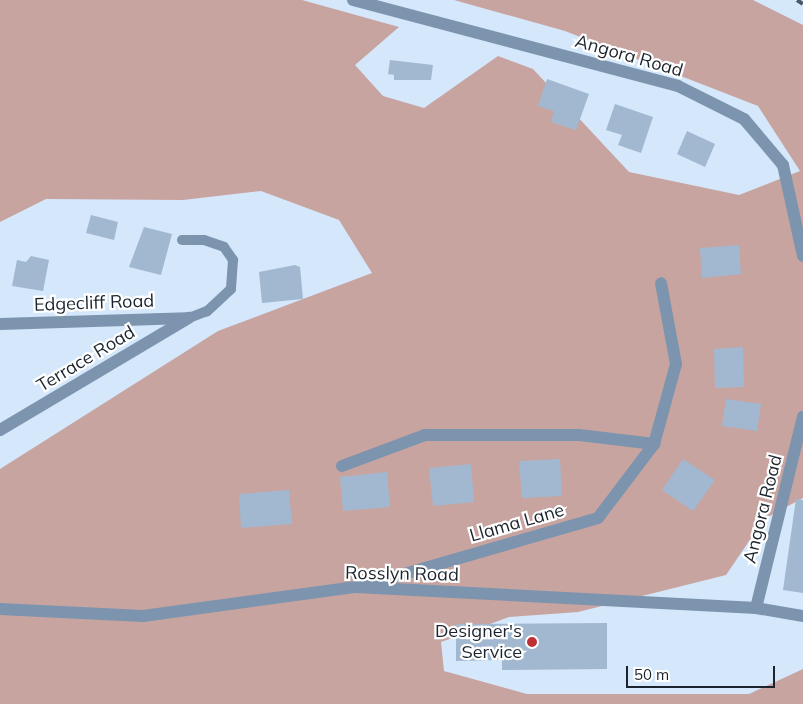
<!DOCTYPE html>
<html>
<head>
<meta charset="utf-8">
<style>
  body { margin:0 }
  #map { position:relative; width:803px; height:704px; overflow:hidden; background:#d4e7fb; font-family:Mulish,sans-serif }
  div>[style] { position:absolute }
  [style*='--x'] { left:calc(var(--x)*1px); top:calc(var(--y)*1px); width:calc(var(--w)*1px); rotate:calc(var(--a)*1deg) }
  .forest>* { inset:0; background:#c8a4a1 }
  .building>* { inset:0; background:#a1b8d0 }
  .service>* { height:10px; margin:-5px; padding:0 5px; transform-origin:5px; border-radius:5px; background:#7c94ad }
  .minor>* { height:12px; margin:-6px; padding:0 6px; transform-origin:6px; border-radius:6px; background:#7c94ad }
  .tertiary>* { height:12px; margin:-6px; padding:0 6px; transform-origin:6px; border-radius:6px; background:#7c94ad }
  .rail>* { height:4px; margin-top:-2px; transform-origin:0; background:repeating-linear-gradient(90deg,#4c5764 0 8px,transparent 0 12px) }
  .dots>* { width:14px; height:14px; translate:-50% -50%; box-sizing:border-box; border:2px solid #fff; border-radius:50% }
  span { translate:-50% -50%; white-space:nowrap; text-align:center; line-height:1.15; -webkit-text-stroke:4.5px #fff; paint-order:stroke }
  .street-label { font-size:18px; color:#1b242e }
  .poi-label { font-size:18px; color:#1b242e }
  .right { translate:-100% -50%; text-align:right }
  .scale { position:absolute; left:626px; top:666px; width:149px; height:22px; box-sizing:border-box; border:2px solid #1b242e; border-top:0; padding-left:6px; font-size:15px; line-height:18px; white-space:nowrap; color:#1b242e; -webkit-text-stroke:4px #fff; paint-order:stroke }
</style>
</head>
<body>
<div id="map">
  <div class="forest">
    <i style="clip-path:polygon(0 0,302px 0,399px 27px,355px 65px,383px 96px,424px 108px,498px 56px,533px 69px,629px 172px,739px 195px,800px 171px,758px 106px,565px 31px,454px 0,753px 0,803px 25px,803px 498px,764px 519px,726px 575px,578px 612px,509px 617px,441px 642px,444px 671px,527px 694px,749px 694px,803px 669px,803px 704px,0 704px,0 469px,218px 331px,372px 273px,339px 220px,261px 191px,183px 200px,46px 199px,0 222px)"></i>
  </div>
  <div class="building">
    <i style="clip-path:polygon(390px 60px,433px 65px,431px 80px,394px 80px,394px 75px,388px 74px)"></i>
    <i style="clip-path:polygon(547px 79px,589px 94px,576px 130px,551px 122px,554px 111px,538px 106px)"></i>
    <i style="clip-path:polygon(615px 104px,653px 117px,641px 153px,618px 145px,622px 135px,606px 130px)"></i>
    <i style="clip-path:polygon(687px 131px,715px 144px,705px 167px,677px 154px)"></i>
    <i style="clip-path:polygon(91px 215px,118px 222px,114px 240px,86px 233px)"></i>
    <i style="clip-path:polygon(144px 227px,172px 234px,161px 275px,129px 267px)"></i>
    <i style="clip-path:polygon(739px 245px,741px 274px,702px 278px,700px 248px)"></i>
    <i style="clip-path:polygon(31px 256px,49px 260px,43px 291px,12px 286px,17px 260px,26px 262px)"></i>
    <i style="clip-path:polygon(295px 265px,300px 267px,303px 299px,262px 303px,259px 272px)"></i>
    <i style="clip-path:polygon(743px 347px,744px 387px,715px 388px,714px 349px)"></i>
    <i style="clip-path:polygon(726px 399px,761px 404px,757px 431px,722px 426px)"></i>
    <i style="clip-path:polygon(560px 459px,562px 496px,522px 498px,519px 461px)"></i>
    <i style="clip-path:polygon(683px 459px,715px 480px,693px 511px,662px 490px)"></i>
    <i style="clip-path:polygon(471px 464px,474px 502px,433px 506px,429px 468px)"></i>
    <i style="clip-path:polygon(387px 472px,390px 507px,343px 511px,340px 477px)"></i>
    <i style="clip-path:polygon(289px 490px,292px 524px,241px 528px,239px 494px)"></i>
    <i style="clip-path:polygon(796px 499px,803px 500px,803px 593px,783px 590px)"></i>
    <i style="clip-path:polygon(607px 623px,607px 669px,502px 670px,502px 660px,456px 661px,456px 624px)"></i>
  </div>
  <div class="service">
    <i style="--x:182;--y:240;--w:22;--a:0"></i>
    <i style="--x:204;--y:240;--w:21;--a:19"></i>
    <i style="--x:224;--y:247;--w:16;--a:55"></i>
    <i style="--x:233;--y:260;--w:29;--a:94"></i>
    <i style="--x:231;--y:289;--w:33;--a:137"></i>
    <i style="--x:207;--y:311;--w:19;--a:159"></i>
  </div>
  <div class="minor">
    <i style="--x:353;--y:0;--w:336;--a:14.8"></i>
    <i style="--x:678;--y:86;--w:74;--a:26.6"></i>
    <i style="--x:744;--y:119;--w:60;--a:49.7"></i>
    <i style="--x:783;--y:165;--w:93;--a:77.6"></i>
    <i style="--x:0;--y:324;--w:187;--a:-1.8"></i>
    <i style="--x:0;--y:430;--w:220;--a:-30.7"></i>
    <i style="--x:342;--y:466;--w:89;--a:-20.5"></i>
    <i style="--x:425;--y:435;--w:154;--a:0"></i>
    <i style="--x:579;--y:435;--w:76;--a:6.8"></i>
    <i style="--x:359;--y:587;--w:249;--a:-16.1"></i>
    <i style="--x:598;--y:518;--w:93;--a:-52.9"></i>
    <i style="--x:654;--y:444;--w:83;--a:-74.6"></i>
    <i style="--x:676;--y:364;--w:82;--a:-100.5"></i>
    <i style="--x:756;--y:608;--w:197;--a:-76.2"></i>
  </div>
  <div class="tertiary">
    <i style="--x:0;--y:609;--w:143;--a:2.8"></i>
    <i style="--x:143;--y:616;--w:215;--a:-7.8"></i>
    <i style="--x:356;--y:587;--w:401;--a:3"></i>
    <i style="--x:756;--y:608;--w:48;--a:9.7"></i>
  </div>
  <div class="rail">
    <i style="--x:797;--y:0;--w:7;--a:34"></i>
  </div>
  <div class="dots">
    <i style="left:532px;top:642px;background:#bf2f36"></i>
  </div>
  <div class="street-label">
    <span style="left:629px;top:56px;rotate:16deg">Angora Road</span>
    <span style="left:94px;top:303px;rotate:-2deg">Edgecliff Road</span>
    <span style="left:86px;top:359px;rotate:-31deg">Terrace Road</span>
    <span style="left:763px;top:509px;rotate:-76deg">Angora Road</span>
    <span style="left:517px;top:523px;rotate:-16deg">Llama Lane</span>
    <span style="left:402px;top:574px;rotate:1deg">Rosslyn Road</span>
  </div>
  <div class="poi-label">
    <span class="right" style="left:522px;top:642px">Designer's<br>Service</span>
  </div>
  <div class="scale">50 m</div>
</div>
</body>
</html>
